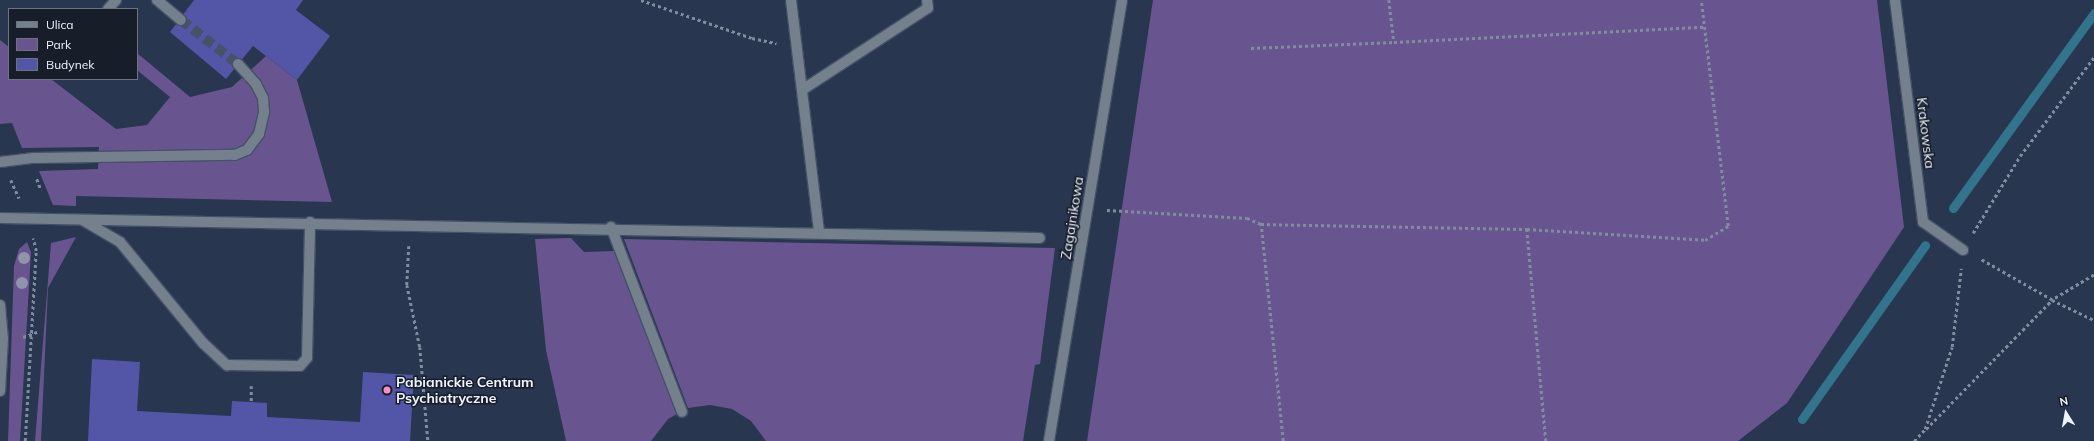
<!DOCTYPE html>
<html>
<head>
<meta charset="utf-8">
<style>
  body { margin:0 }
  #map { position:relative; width:2094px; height:441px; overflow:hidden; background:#283650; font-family:Mulish,sans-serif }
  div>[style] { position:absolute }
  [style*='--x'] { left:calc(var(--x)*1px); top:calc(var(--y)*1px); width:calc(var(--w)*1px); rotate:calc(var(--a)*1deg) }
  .green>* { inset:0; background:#68548f }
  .stream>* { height:9px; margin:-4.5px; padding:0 4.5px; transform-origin:4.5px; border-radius:4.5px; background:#31748c }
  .building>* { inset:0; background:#5355a6 }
  .minor-tunnel>* { height:10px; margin-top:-5px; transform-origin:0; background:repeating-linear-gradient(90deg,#46526a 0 10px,transparent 0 15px) }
  .path>* { height:2.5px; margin-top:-1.25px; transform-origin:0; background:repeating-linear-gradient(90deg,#828c9f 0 3px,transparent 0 6px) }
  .roads { filter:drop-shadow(1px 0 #445168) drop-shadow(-1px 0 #445168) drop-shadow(0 1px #445168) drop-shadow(0 -1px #445168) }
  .minor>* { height:10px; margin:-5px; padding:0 5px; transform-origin:5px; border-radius:5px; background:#74818c }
  .trees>* { width:12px; height:12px; margin:-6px; border-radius:50%; background:#9094ab }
  .dots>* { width:11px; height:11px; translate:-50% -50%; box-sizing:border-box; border:2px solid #171e2a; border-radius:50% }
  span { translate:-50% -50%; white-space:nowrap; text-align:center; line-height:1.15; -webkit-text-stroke:3px #171e2a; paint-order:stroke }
  .street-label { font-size:14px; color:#eef4fe }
  .poi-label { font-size:14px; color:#eef4fe; font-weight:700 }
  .left { translate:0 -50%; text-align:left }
  .legend { position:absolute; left:8px; top:8px; width:130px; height:72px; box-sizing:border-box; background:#171e2a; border:1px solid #6d747f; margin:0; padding:5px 7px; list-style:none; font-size:12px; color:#eef4fe }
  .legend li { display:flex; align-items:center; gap:8px; height:20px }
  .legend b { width:20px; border:1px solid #6d747f }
  .north { position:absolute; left:2046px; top:393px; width:40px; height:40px; -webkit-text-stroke:3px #171e2a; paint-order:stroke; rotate:349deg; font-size:11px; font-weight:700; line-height:16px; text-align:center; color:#eef4fe }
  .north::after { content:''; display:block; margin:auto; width:14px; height:18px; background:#eef4fe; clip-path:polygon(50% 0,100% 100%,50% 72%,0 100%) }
</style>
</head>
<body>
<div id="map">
  <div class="green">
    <i style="clip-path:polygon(1153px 0,1877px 0,1904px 227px,1787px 403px,1738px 441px,1087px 441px)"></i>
    <i style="clip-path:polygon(0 40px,9px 47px,9px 79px,51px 79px,116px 129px,147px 125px,170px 97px,137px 70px,137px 53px,190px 97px,232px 87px,266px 56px,297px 80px,332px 202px,76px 196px,76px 206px,53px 205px,39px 171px,98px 169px,99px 147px,22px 148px,12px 123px,0 124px)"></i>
    <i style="clip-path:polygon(76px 237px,48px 288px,41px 441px,35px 441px,51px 243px)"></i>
    <i style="clip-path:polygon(571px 238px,584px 252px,614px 251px,677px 414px,668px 419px,651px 441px,566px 441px,546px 350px,535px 239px)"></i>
    <i style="clip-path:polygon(624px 239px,1055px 248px,1040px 364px,1035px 365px,1023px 441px,766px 441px,751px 421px,732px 409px,710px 405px,688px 408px)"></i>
    <i style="clip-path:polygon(27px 242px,31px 252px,20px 441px,8px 441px,14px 266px,19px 249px)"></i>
  </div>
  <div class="stream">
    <i style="--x:1953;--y:208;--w:241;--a:-54.1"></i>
    <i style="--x:1802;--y:419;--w:213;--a:-54.7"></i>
  </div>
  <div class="building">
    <i style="clip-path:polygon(194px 0,303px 0,296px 10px,330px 36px,297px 80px,253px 46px,226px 79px,170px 32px)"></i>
    <i style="clip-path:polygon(92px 359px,140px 362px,137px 411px,231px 416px,232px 401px,267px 403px,267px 417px,360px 422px,363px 372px,414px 375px,410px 441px,88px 441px)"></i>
  </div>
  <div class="minor-tunnel">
    <i style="--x:181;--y:20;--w:72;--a:37.7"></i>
  </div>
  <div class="path">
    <i style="--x:641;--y:0;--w:117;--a:18.9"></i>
    <i style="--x:752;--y:38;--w:25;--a:12"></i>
    <i style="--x:1389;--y:0;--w:42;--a:83.2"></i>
    <i style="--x:1394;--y:42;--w:310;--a:-2.8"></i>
    <i style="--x:1251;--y:48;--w:143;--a:-2.4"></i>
    <i style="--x:37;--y:179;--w:12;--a:70"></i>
    <i style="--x:11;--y:180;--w:20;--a:66"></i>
    <i style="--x:1107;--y:210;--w:140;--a:3.3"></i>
    <i style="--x:1247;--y:218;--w:15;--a:23"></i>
    <i style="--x:1527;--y:229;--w:213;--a:84.9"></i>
    <i style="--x:1973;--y:233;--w:90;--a:-58.6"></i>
    <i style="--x:2020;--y:156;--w:124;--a:-53.2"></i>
    <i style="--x:409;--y:246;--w:39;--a:93"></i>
    <i style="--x:407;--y:285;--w:63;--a:78.2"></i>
    <i style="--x:420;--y:347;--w:94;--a:85.1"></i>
    <i style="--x:2094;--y:275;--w:49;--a:149.2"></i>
    <i style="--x:2052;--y:300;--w:47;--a:25.5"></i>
    <i style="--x:23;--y:337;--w:15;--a:-20"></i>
    <i style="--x:251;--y:401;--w:15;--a:-90"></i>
    <i style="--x:1926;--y:429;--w:180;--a:-45.7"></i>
    <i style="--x:2052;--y:300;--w:83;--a:-150.3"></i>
    <i style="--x:25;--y:441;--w:190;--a:-86.7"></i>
    <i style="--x:36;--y:251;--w:13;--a:-103"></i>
    <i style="--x:1283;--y:441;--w:218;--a:-95.8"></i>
    <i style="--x:1261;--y:224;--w:266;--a:1.1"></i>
    <i style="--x:1527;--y:229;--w:178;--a:3.5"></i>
    <i style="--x:1705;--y:240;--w:27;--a:-31"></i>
    <i style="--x:1728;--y:226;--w:228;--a:-96.8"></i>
    <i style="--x:1914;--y:441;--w:16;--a:-47"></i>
    <i style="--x:1925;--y:429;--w:86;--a:-71.8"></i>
    <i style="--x:1952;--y:347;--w:79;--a:-83.4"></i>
  </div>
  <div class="roads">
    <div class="minor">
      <i style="--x:157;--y:0;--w:31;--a:40"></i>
      <i style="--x:791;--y:0;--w:234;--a:83.1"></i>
      <i style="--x:1895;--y:0;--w:224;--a:82.8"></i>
      <i style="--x:1923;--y:222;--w:49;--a:35"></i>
      <i style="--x:108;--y:9;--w:12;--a:-48"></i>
      <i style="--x:802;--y:90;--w:150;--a:-33.1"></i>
      <i style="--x:928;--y:8;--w:8;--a:-97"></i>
      <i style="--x:0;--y:162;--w:34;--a:-7"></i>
      <i style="--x:34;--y:158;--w:201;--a:-0.9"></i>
      <i style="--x:235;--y:155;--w:13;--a:-23"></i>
      <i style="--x:247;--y:150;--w:20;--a:-53"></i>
      <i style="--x:259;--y:134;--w:23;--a:-77"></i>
      <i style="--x:264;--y:112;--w:14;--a:-94"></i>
      <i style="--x:263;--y:98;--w:16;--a:-117"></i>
      <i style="--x:256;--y:84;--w:27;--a:-132"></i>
      <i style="--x:0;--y:218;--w:1040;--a:1.1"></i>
      <i style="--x:84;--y:221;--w:42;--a:30.3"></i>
      <i style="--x:120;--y:242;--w:131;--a:50.6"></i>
      <i style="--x:203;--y:343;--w:33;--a:43"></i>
      <i style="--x:227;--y:365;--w:73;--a:0.8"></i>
      <i style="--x:300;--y:366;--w:11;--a:-49"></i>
      <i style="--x:307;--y:358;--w:136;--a:-88.7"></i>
      <i style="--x:611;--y:227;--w:198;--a:69"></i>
      <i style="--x:0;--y:305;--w:33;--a:85"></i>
      <i style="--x:3;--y:338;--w:53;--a:93.2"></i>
      <i style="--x:1049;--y:441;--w:447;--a:-80.6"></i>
    </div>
  </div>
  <div class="trees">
    <i style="left:24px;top:258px"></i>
    <i style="left:22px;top:283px"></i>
  </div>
  <div class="dots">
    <i style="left:387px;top:390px;background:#fd8ebe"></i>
  </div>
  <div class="street-label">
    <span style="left:1926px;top:133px;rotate:83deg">Krakowska</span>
    <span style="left:1072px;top:218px;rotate:-81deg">Zagajnikowa</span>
  </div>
  <div class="poi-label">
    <span class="left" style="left:396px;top:390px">Pabianickie Centrum<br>Psychiatryczne</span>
  </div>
  <ul class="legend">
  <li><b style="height:5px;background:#74818c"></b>Ulica</li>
  <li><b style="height:11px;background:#68548f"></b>Park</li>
  <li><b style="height:11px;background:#5355a6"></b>Budynek</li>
  </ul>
  <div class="north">N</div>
</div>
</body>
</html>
